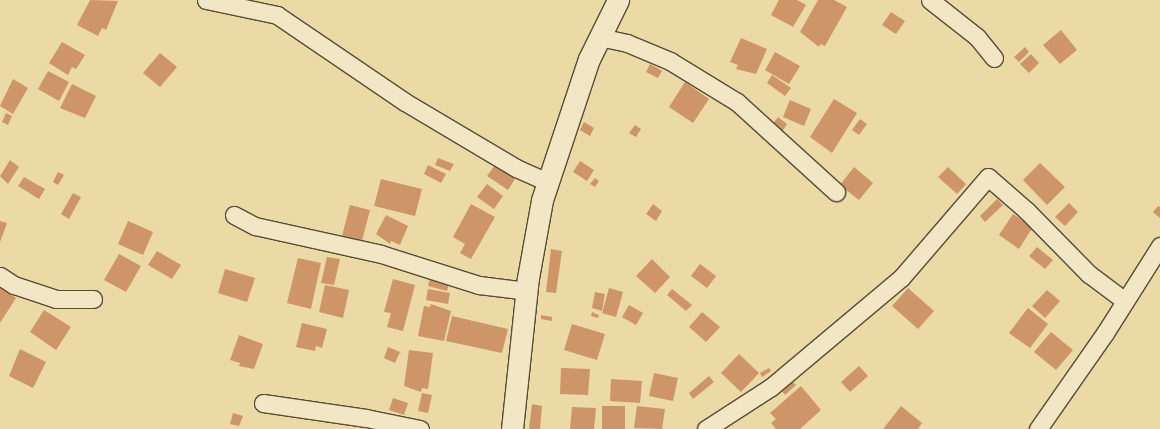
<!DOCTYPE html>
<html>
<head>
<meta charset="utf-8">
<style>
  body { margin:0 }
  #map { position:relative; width:1160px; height:429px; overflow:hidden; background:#ebd9a6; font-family:"IM FELL English",serif }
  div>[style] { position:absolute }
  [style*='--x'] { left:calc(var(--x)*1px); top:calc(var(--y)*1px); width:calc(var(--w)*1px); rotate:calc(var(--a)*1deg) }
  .building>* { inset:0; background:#ce9569 }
  .roads { filter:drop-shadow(1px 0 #574c37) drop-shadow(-1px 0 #574c37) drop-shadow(0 1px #574c37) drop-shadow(0 -1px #574c37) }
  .minor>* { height:17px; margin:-8.5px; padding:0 8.5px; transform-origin:8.5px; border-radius:8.5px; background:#f2e6c5 }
  .tertiary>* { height:21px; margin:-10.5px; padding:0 10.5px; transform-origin:10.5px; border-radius:10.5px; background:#f2e6c5 }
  span { translate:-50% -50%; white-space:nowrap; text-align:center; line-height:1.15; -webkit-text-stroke:3px #f2e6c5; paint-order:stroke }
</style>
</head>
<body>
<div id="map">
  <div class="building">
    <i style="clip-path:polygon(90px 0,118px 1px,106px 30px,102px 28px,98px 36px,77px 25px)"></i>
    <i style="clip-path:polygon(779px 0,797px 0,806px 5px,793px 27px,771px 15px)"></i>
    <i style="clip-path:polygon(818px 0,834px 0,847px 7px,825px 46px,820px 44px,819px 47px,800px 32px)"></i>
    <i style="clip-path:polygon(891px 12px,905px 21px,896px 34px,882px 25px)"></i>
    <i style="clip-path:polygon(1061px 30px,1077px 50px,1060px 64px,1043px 45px)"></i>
    <i style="clip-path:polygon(741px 38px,767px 49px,756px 74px,736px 69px,738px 65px,730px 62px)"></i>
    <i style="clip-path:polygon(62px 42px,85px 55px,76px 69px,72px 67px,68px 75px,49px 63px)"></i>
    <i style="clip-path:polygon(1025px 47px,1029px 52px,1019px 62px,1014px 57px)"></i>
    <i style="clip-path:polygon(775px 52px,800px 66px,789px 84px,765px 70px)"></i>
    <i style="clip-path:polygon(160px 53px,177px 67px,160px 87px,143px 73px)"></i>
    <i style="clip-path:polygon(1031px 54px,1039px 63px,1029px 73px,1020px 64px)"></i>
    <i style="clip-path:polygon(650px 64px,662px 71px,658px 78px,646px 72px)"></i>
    <i style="clip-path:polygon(48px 71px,69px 82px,59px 101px,38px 89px)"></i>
    <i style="clip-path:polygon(772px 75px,791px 88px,785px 96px,767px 83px)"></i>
    <i style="clip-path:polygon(13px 79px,28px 88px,13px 114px,0 106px)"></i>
    <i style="clip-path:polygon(685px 82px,709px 99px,693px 123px,669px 107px)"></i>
    <i style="clip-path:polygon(72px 84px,96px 96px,85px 118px,60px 108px)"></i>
    <i style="clip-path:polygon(834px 99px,857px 113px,832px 153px,810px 137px)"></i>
    <i style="clip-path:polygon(790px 100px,811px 109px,804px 126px,783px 117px)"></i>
    <i style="clip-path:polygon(6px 113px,12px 116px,8px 125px,2px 122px)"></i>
    <i style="clip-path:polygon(778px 117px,787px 124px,782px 132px,772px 125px)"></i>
    <i style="clip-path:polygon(860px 119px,867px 124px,859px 135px,852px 130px)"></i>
    <i style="clip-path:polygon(584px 122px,594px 128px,590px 136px,580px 130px)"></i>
    <i style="clip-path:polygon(635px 125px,641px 129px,636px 137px,629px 133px)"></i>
    <i style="clip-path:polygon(438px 158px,454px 164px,450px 171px,435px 165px)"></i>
    <i style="clip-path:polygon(10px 160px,19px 167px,8px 184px,0 176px)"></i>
    <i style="clip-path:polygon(580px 161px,594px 170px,587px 181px,573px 172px)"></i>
    <i style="clip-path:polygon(1040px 163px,1065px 187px,1047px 205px,1023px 180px)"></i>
    <i style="clip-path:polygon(428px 165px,446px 174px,441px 183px,424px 174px)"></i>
    <i style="clip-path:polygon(495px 165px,515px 179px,508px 190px,487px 176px)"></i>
    <i style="clip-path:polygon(854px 167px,873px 183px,859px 200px,840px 185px)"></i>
    <i style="clip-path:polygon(948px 167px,966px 184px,957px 194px,938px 177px)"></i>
    <i style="clip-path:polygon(58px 172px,64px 175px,58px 185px,53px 182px)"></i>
    <i style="clip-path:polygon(24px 177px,45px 189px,39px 199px,18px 186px)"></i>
    <i style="clip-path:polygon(595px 178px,599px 181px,595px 187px,590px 184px)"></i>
    <i style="clip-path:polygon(381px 179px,422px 189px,415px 216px,374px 206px)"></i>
    <i style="clip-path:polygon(487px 184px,503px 196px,494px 209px,477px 197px)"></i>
    <i style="clip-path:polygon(73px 193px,81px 197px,69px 219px,61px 214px)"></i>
    <i style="clip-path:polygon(997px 199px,1003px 205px,985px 222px,980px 216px)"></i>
    <i style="clip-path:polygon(1069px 203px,1078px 212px,1065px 226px,1055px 217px)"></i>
    <i style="clip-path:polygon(471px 204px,495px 217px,471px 259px,460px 253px,465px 244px,453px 237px)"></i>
    <i style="clip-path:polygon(653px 204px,662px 211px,656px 221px,646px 214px)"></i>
    <i style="clip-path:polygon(350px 205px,370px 210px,362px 241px,342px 236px)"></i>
    <i style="clip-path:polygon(1158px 206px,1160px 207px,1160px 218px,1153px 212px)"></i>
    <i style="clip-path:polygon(1013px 214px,1033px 227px,1019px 249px,999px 235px)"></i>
    <i style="clip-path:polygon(386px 215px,408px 226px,400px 245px,391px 241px,390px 244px,376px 234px)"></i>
    <i style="clip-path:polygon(0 221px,7px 223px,0 242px)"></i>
    <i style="clip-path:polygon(128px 221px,153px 232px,143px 255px,118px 244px)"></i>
    <i style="clip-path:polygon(1037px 247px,1053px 260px,1045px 269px,1029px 256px)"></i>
    <i style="clip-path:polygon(551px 249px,562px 251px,556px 293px,546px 292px)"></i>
    <i style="clip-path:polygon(157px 251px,181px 265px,172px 279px,148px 265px)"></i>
    <i style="clip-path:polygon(119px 254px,141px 266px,126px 292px,104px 280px)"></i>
    <i style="clip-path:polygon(327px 257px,340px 259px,334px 285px,321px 283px)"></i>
    <i style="clip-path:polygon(298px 258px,321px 263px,311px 309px,287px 303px)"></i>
    <i style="clip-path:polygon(652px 259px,670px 277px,655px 293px,636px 276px)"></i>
    <i style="clip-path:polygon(700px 264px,716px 276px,707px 288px,691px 276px)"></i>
    <i style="clip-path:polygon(225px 269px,255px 278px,247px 302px,218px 293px)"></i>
    <i style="clip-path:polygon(431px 275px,450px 280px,447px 291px,428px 286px)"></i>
    <i style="clip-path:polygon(393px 279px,415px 285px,403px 331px,387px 327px,391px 313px,384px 312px)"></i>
    <i style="clip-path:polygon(325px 285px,349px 290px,343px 318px,319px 312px)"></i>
    <i style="clip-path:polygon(0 287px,16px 298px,0 323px)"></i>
    <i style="clip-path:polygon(609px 288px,623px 292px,616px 317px,602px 313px)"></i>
    <i style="clip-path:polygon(908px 288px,934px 311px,918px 329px,892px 306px)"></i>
    <i style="clip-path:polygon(428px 289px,450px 293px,448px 304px,426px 300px)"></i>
    <i style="clip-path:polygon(672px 289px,692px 305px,686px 311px,667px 295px)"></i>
    <i style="clip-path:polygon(1047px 290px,1060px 301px,1045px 318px,1032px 306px)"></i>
    <i style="clip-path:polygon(595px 292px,605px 294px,602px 311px,592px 308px)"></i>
    <i style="clip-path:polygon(431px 304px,451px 311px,444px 341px,418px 336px,424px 306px,430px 307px)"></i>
    <i style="clip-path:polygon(629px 305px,643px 313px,636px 325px,622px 317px)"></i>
    <i style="clip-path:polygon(1028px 308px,1048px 324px,1030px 348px,1009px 333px)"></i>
    <i style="clip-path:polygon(44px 310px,71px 327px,56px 350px,30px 332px)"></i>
    <i style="clip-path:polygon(592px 312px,599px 315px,598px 318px,591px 316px)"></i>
    <i style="clip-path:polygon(702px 312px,720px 327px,706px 342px,689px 327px)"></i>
    <i style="clip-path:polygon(541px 315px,552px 317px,552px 321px,541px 319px)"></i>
    <i style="clip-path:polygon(452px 316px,508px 329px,502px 353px,446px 341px)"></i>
    <i style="clip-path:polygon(302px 323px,327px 329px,322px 348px,316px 346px,315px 351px,296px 347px)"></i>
    <i style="clip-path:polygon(572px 324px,605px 334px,597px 360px,564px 350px)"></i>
    <i style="clip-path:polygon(1051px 332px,1073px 350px,1056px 370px,1034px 352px)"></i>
    <i style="clip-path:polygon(239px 335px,263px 344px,254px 369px,239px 366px,240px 363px,230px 360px)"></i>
    <i style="clip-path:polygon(388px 347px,400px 352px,395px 363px,384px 358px)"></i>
    <i style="clip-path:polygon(20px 349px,46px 362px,33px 388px,9px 376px)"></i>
    <i style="clip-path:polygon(409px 350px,433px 353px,428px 389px,422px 388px,421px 392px,404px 386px)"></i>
    <i style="clip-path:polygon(739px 354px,759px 373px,741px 392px,721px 373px)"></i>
    <i style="clip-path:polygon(859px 366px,868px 376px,850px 392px,841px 382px)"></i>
    <i style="clip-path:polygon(561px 368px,590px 369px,588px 395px,560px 394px)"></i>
    <i style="clip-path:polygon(769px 368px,771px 371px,762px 377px,760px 373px)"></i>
    <i style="clip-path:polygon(654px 373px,678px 378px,673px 401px,649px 396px)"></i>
    <i style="clip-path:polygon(709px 376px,714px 382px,693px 399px,689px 393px)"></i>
    <i style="clip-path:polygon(788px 377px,796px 385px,785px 395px,778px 386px)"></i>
    <i style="clip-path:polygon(611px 379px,642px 381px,640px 403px,610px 401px)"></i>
    <i style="clip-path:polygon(801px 386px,821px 410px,800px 429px,776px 429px,771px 423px,776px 419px,770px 413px)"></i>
    <i style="clip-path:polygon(422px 393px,432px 395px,428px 413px,418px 411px)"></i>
    <i style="clip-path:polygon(393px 398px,408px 403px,404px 415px,389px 410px)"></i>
    <i style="clip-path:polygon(532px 404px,542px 406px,540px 429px,529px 429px)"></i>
    <i style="clip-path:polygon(602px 406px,625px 406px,625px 429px,602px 429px)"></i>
    <i style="clip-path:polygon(637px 406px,665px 409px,662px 429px,634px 428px)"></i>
    <i style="clip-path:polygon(901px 406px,922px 423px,918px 429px,883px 429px)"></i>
    <i style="clip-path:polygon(572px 407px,596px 408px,594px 429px,570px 429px)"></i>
    <i style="clip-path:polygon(233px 413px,243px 416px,239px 426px,230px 424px)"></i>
  </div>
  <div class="roads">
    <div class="minor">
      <i style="--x:206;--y:0;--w:73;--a:11.9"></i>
      <i style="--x:277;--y:15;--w:155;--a:34.2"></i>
      <i style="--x:405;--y:102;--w:129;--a:30.7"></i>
      <i style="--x:516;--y:168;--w:34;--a:24"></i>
      <i style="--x:930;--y:0;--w:60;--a:38.2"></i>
      <i style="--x:977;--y:37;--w:27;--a:51"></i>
      <i style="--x:599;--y:37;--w:29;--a:12"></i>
      <i style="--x:627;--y:43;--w:47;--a:22.7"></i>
      <i style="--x:670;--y:61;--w:79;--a:31.5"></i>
      <i style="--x:737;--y:102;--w:134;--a:42.3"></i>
      <i style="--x:234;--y:215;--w:24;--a:28"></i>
      <i style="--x:255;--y:226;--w:129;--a:12.5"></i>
      <i style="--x:381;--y:254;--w:103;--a:17.6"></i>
      <i style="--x:479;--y:285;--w:48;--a:7.1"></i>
      <i style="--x:0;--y:276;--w:17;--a:33"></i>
      <i style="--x:14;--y:285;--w:44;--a:18.4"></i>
      <i style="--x:56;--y:299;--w:37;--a:0"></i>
      <i style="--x:263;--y:403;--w:104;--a:8.3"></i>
      <i style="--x:366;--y:418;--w:55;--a:11.5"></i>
      <i style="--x:706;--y:429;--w:77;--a:-32.9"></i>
      <i style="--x:771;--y:387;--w:170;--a:-40"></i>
      <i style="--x:901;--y:278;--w:133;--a:-49.3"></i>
      <i style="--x:988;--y:177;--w:50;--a:41"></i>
      <i style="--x:1026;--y:210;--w:90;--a:45.5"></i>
      <i style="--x:1089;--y:274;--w:45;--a:36.9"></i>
      <i style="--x:1038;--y:429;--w:117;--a:-55.1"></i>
      <i style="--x:1105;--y:333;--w:103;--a:-57.7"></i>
    </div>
    <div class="tertiary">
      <i style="--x:512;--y:429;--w:152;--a:-84"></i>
      <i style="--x:528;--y:278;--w:79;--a:-79.8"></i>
      <i style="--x:542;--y:200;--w:149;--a:-71.6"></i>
      <i style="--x:589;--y:59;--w:66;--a:-63.8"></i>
    </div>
  </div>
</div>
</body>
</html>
